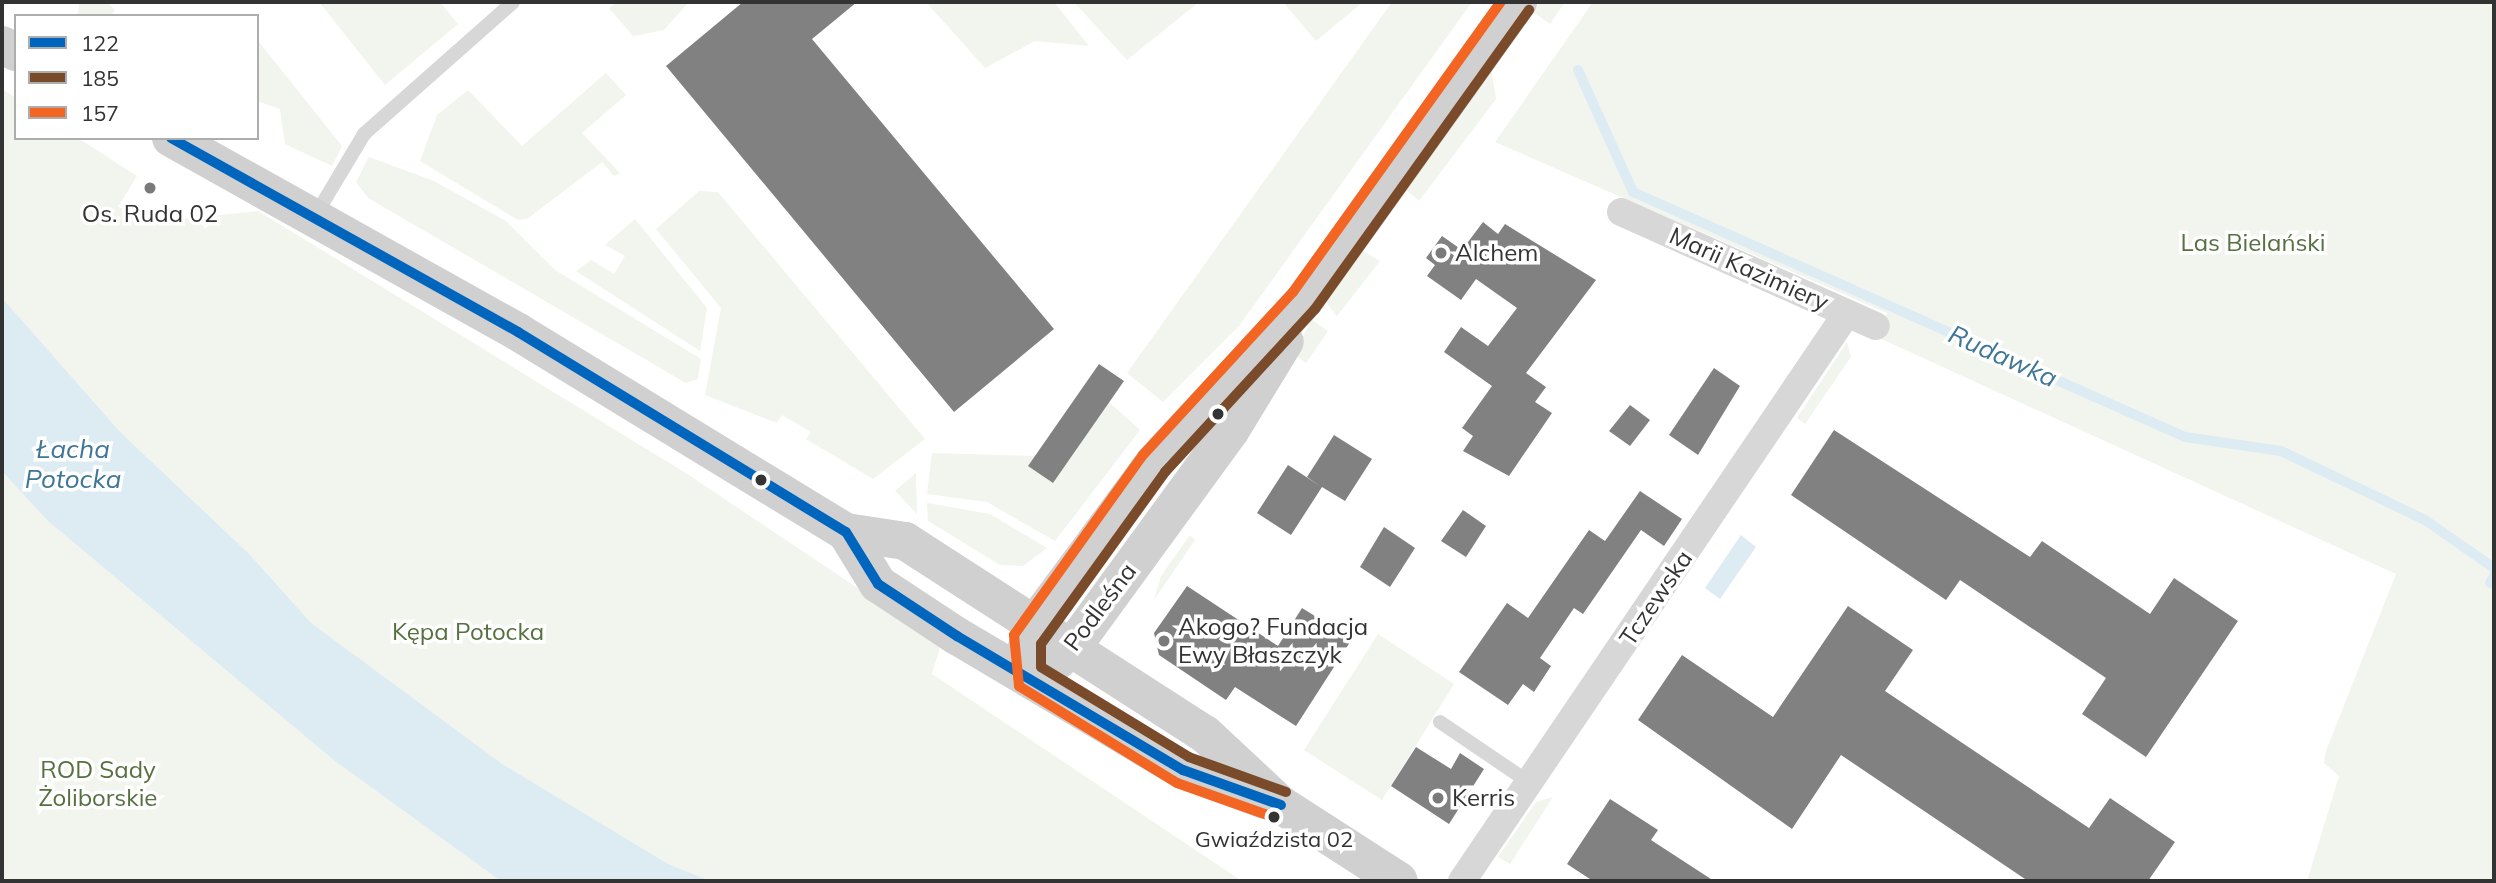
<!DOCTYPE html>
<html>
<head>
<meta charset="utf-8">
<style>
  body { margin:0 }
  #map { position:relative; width:2496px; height:883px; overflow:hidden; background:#fff; font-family:Mulish,sans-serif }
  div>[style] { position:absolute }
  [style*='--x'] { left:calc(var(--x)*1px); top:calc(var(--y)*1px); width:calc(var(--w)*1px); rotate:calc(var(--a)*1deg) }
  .green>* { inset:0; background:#f1f5ed }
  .water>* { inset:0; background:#ddebf3 }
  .stream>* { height:10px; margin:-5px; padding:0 5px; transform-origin:5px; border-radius:5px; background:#ddebf3 }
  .building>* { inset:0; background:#818181 }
  .lane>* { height:14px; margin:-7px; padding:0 7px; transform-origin:7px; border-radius:7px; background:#d7d7d7 }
  .street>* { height:28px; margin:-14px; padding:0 14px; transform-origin:14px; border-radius:14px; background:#d7d7d7 }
  .secondary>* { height:38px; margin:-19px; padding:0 19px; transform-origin:19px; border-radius:19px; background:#d0d0d0 }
  .bus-1>* { height:10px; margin:-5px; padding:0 5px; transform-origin:5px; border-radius:5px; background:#0065bd }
  .bus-2>* { height:10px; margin:-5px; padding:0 5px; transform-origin:5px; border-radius:5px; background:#7a4b2a }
  .bus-3>* { height:10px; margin:-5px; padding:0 5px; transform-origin:5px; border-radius:5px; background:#f26522 }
  .dots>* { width:19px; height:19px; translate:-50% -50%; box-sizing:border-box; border:4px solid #fff; border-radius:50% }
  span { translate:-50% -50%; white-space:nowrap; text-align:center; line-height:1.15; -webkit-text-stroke:7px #fff; paint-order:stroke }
  .bus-label { font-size:22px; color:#333 }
  .poi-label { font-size:24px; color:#333 }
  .left { translate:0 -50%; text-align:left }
  .park-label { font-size:24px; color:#56703f }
  .street-label { font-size:24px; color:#333 }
  .water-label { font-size:26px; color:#3f7597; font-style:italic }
  .frame { position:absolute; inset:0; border:4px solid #333; pointer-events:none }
  .legend { position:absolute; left:14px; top:14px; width:245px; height:126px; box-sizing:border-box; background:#fff; border:2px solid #adadad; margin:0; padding:9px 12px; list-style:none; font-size:21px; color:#333 }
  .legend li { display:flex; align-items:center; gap:14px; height:35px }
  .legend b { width:35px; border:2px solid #adadad }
</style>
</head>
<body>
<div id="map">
  <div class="green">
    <i style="clip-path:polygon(79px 2px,107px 2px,115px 10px,111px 16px,78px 16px)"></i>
    <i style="clip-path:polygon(319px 2px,440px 2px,458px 24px,385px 85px)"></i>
    <i style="clip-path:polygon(617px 2px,687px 2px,687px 4px,664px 30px,633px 36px,609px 8px)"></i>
    <i style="clip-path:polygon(926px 2px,1054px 2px,1089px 46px,1035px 41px,985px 68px)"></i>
    <i style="clip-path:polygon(1074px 2px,1199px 2px,1127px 60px)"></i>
    <i style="clip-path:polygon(1283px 2px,1363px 2px,1316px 41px)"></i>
    <i style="clip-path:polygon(1392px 2px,1472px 2px,1239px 326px,1163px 402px,1127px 373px)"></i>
    <i style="clip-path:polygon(1540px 2px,1565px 2px,1550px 24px,1533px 12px)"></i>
    <i style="clip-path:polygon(1593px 2px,2494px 2px,2494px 881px,2307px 881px,2339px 776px,2324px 763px,2326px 751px,2396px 574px,1875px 336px,1887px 313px,1495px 142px)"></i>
    <i style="clip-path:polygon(259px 42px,342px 146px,332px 166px,285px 144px,280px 109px,257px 101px)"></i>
    <i style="clip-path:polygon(1491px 69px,1496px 99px,1419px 201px,1404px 188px)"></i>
    <i style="clip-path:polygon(606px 73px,626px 95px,582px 133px,620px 173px,614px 176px,602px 162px,527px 219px,518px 220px,420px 161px,437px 115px,468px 90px,522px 146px)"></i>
    <i style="clip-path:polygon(2px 89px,16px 98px,16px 138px,78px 138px,137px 176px,118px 207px,160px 221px,258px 211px,689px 475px,941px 644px,932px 674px,1242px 881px,2px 881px)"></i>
    <i style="clip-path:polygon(369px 157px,434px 181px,506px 221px,555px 270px,701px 359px,698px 379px,686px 383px,368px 198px,356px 182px)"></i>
    <i style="clip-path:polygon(699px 191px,718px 192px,925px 439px,873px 479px,806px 439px,811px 432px,782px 415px,777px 423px,705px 395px,721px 308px,656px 229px)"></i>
    <i style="clip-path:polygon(635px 219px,707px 308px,700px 351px,576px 271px,591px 260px,614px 274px,625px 256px,605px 245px)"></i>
    <i style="clip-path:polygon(1361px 250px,1380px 261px,1337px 316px,1325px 301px)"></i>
    <i style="clip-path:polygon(1311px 319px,1328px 331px,1306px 363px,1295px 355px)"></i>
    <i style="clip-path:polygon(1847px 342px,1851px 357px,1805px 424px,1797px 418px)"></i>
    <i style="clip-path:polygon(1109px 402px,1140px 430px,1055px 541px,987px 502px,927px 494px,932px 453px,1035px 456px,1029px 466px,1053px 483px)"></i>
    <i style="clip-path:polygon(916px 473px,917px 514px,895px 491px)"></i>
    <i style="clip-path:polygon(927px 503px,990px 514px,1047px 548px,1023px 566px,1000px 565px,928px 521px)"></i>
    <i style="clip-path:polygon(1190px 535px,1195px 540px,1154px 600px,1161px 576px)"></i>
    <i style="clip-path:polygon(1378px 634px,1454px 684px,1382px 800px,1304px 750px)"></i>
    <i style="clip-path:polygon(1553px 797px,1510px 864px,1498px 857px,1536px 802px)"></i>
  </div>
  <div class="water">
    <i style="clip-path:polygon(2px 298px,120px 432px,249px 554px,311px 623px,502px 764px,668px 864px,710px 881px,501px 881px,335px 761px,47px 520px,2px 471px)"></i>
    <i style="clip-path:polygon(1741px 535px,1756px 547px,1720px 599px,1705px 588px)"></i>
  </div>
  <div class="stream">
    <i style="--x:1578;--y:70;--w:134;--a:65.7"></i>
    <i style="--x:1633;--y:192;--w:604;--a:23.93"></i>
    <i style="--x:2185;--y:437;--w:97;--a:8.3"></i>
    <i style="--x:2281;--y:451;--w:160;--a:25.6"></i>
    <i style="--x:2425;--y:520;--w:84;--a:34.8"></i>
    <i style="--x:2490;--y:583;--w:8;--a:-60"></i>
  </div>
  <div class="building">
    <i style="clip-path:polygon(743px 2px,857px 2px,812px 39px,1054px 329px,954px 412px,666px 66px)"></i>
    <i style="clip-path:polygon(1483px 222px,1498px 234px,1505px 224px,1596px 280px,1526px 373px,1546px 387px,1535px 402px,1552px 413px,1509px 476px,1463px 451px,1473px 436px,1462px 428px,1492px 386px,1444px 352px,1461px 327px,1488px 346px,1517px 308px,1476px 279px,1461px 300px,1427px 276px,1435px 265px,1426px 258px,1442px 236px,1462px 250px)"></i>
    <i style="clip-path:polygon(1099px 364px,1124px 381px,1053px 483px,1028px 466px)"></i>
    <i style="clip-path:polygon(1714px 368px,1740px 386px,1698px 455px,1669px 435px)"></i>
    <i style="clip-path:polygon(1630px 405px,1650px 420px,1630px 446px,1609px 431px)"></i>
    <i style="clip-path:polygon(1834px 430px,2030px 557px,2042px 541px,2150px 614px,2174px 578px,2238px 621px,2146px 757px,2082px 714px,2106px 678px,1960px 580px,1946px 600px,1791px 495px)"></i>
    <i style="clip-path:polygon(1334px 435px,1372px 459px,1345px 501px,1322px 487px,1291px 535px,1257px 513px,1288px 465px,1320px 486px,1307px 477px)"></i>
    <i style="clip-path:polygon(1640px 491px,1682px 519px,1664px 546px,1641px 530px,1583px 614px,1574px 608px,1540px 658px,1551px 666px,1534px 692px,1523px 684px,1508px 705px,1459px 672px,1507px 603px,1528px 618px,1589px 530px,1605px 541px)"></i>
    <i style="clip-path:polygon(1463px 510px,1486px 526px,1466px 557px,1441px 541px)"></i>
    <i style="clip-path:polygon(1384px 527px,1415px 548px,1390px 587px,1360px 567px)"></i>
    <i style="clip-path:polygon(1187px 586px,1278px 646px,1302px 608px,1352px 639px,1296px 726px,1235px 687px,1226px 700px,1159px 655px,1154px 633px)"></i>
    <i style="clip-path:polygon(1848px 606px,1913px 650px,1885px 691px,2089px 828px,2110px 798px,2175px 842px,2148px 881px,2028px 881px,1841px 755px,1792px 829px,1638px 720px,1682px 655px,1773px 717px)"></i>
    <i style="clip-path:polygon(1416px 747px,1451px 769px,1460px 753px,1484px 769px,1449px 824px,1391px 786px)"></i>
    <i style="clip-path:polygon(1610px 799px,1658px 830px,1651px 840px,1714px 881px,1593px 881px,1567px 864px)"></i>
  </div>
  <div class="lane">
    <i style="--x:315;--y:216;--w:96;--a:-59.1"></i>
    <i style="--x:364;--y:134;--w:199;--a:-41.5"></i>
    <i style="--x:1440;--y:722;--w:109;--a:34.1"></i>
  </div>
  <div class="street">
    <i style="--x:1621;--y:212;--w:279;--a:24.1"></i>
    <i style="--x:1462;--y:881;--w:686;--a:-55.87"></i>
  </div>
  <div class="secondary">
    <i style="--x:2;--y:45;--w:16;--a:27"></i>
    <i style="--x:171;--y:138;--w:398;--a:29.2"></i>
    <i style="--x:518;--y:332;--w:384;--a:31.4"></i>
    <i style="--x:846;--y:532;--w:60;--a:8.7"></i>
    <i style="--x:905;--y:541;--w:357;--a:32.8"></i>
    <i style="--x:1205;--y:734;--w:104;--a:43.1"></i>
    <i style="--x:1281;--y:805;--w:140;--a:32.8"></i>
    <i style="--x:846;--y:532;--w:61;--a:58.4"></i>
    <i style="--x:878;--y:584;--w:95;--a:33.4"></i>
    <i style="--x:957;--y:636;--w:263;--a:30.7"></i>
    <i style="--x:1183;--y:770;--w:87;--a:20.1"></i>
    <i style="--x:1051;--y:666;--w:26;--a:-40"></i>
    <i style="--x:1071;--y:649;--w:270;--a:-53.9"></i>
    <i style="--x:1230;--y:431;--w:105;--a:-58.6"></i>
    <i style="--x:1027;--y:675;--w:18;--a:-99"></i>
    <i style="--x:1024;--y:657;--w:34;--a:-73"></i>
    <i style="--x:1034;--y:625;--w:202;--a:-53.5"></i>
    <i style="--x:1154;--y:463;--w:221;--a:-47.2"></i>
    <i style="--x:1304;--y:301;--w:368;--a:-54.4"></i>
  </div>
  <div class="bus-1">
    <i style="--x:171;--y:138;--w:398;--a:29.2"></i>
    <i style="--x:518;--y:332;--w:384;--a:31.4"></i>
    <i style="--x:846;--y:532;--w:61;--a:58.4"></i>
    <i style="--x:878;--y:584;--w:95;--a:33.4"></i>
    <i style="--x:957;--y:636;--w:263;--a:30.7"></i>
    <i style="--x:1183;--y:770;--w:104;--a:19.7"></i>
  </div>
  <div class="bus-2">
    <i style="--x:1286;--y:792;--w:103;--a:-160.2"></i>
    <i style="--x:1189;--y:757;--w:173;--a:-148.7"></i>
    <i style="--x:1041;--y:667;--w:23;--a:-90"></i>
    <i style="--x:1041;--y:644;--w:212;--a:-54.2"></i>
    <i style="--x:1165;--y:472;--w:222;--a:-47.4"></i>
    <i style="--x:1315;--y:309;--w:368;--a:-54.4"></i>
  </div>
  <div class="bus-3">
    <i style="--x:1276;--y:818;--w:105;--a:-160.5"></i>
    <i style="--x:1177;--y:783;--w:185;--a:-148.5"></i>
    <i style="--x:1019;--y:686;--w:51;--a:-95.6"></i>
    <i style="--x:1014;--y:635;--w:221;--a:-54.4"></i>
    <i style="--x:1143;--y:455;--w:222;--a:-47.4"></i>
    <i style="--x:1293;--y:292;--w:357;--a:-54.4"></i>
  </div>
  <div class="dots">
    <i style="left:150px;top:188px;background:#7a7a7a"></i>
    <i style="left:1441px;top:253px;background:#7a7a7a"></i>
    <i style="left:1218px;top:414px;background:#333"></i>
    <i style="left:761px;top:480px;background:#333"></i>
    <i style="left:1164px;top:641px;background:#7a7a7a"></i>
    <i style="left:1438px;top:798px;background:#7a7a7a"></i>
    <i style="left:1274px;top:817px;background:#333"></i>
  </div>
  <div class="bus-label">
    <span style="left:1274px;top:840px">Gwiaździsta 02</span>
  </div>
  <div class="poi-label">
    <span style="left:150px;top:214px">Os. Ruda 02</span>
    <span class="left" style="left:1455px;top:253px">Alchem</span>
    <span class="left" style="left:1178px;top:641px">Akogo? Fundacja<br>Ewy Błaszczyk</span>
    <span class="left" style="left:1452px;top:798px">Kerris</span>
  </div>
  <div class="park-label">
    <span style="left:2253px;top:243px">Las Bielański</span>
    <span style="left:468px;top:632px">Kępa Potocka</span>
    <span style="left:98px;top:784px">ROD Sady<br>Żoliborskie</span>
  </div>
  <div class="street-label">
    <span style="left:1749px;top:269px;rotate:24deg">Marii Kazimiery</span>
    <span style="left:1656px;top:598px;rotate:-56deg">Tczewska</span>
    <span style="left:1100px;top:607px;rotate:-53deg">Podleśna</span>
  </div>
  <div class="water-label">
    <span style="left:2003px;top:356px;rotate:24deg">Rudawka</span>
    <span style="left:73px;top:464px">Łacha<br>Potocka</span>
  </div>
  <div class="frame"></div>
  <ul class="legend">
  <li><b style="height:9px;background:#0065bd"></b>122</li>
  <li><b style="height:9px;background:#7a4b2a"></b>185</li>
  <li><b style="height:9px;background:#f26522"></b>157</li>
  </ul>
</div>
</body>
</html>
